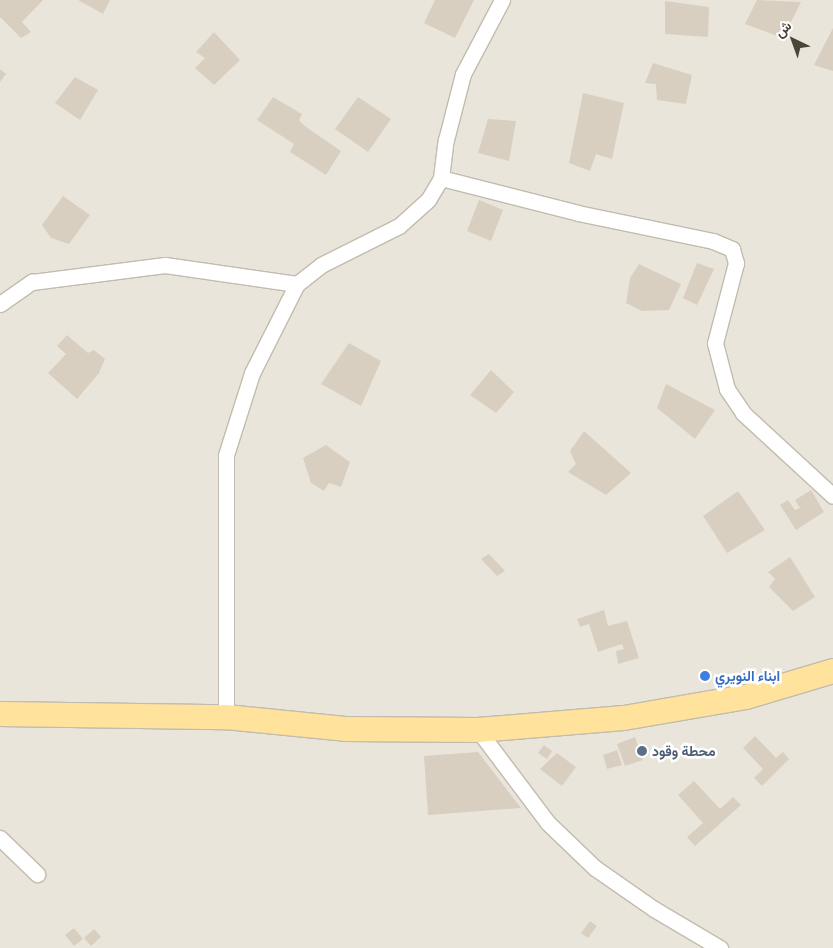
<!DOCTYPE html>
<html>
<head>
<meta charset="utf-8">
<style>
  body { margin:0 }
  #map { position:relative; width:833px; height:948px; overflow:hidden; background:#f6f3ec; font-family:"Roboto Condensed",Vazirmatn,sans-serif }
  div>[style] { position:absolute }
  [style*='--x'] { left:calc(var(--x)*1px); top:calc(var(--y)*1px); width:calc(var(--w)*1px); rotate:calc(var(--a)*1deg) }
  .residential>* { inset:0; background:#eae5da }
  .building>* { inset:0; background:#d8cfc1 }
  .roads { filter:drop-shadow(1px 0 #c2bbae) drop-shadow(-1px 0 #c2bbae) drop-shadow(0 1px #c2bbae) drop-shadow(0 -1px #c2bbae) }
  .minor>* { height:15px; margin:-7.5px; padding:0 7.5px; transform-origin:7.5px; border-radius:7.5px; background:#fff }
  .primary>* { height:24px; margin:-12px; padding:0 12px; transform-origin:12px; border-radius:12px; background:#ffe39c }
  .dots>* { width:14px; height:14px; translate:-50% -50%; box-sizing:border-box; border:2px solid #fff; border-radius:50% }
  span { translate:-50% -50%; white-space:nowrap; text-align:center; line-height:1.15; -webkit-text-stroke:5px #fff; paint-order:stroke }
  .shop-label { font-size:14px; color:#366cbe; font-weight:700 }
  .left { translate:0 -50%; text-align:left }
  .service-label { font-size:14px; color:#4e5e75; font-weight:700 }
  .north { position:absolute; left:768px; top:15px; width:50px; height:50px; -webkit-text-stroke:4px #fff; paint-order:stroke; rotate:318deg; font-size:14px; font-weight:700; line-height:20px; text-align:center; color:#4b4439 }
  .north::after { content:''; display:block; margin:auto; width:18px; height:22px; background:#4b4439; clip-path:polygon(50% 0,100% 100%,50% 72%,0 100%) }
</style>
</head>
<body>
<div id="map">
  <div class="residential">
    <i style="clip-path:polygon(0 0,833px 0,833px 948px,0 948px)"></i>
  </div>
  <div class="building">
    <i style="clip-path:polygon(0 0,43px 0,22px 22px,31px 32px,21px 38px,0 17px)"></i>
    <i style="clip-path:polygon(78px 0,110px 0,103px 14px)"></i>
    <i style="clip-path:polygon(435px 0,474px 0,455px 38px,424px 23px)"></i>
    <i style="clip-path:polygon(757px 0,801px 2px,783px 38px,745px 24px)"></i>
    <i style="clip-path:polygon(665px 1px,709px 7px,708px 37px,665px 34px)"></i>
    <i style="clip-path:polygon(833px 28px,833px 71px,814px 65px)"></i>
    <i style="clip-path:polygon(214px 32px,240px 60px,214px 85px,195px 68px,205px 58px,196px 52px)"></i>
    <i style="clip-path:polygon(653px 63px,692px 75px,686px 104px,657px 100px,656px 84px,645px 83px)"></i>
    <i style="clip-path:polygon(0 69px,6px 74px,0 82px)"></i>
    <i style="clip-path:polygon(75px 77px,98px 90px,80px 120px,55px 103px)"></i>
    <i style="clip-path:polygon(583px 93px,624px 103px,612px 159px,596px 154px,590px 171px,569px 163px)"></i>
    <i style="clip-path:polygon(273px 97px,302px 114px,299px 120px,306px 127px,341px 151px,326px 175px,290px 152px,294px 144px,257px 120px)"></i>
    <i style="clip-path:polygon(358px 97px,391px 119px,368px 152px,335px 129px)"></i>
    <i style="clip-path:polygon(488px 119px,516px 121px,509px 161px,478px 153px)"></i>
    <i style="clip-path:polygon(63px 196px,90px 215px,69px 244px,51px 238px,42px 225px)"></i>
    <i style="clip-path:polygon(479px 200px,503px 210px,491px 241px,467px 231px)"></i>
    <i style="clip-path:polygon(697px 263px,714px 269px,697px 305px,683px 298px)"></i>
    <i style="clip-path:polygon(639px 264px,681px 284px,669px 310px,642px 311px,626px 303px,630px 278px)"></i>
    <i style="clip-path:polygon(67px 335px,88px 353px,94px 350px,105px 359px,99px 373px,77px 399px,48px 373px,66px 354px,57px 346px)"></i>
    <i style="clip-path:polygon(349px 343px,381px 361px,361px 406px,321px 384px)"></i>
    <i style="clip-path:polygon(491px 370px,514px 392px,496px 413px,470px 395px)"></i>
    <i style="clip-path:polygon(666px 384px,715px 410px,695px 439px,657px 408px)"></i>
    <i style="clip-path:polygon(584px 431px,631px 473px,606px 495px,568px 472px,576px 464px,570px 451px)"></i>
    <i style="clip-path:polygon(326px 445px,350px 462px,341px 487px,329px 483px,324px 491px,311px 483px,303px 458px)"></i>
    <i style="clip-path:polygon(811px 490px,824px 512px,796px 530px,780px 505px,788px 500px,795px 510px,800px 508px,795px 500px)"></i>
    <i style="clip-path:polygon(738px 491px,765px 530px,727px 553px,703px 516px)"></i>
    <i style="clip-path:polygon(489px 554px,505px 571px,497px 576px,481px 559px)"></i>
    <i style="clip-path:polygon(790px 557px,815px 597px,793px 611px,769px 587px,775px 579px,768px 572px)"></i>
    <i style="clip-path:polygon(604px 610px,608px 626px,627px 621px,639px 658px,618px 664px,616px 651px,624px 649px,622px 644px,598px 652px,589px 624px,580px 627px,577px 619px)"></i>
    <i style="clip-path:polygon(755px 736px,776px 758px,783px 752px,789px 759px,762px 786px,754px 778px,763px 769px,743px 748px)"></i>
    <i style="clip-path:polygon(635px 737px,643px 760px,625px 766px,617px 744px)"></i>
    <i style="clip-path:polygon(544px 745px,552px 751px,547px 759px,538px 753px)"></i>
    <i style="clip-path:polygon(617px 750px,622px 765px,607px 769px,603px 755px)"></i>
    <i style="clip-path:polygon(478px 752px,521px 808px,428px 815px,424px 756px)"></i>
    <i style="clip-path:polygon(557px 753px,576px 767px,562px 786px,540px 769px)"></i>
    <i style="clip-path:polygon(694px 781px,720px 809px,733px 797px,741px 805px,695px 846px,687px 837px,703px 823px,678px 795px)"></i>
    <i style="clip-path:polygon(590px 921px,597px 926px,588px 938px,581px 933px)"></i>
    <i style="clip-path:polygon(74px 928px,83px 939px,74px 946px,65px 935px)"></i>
    <i style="clip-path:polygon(94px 929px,101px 937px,91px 946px,84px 938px)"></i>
  </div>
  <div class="roads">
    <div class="minor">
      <i style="--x:441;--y:178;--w:141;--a:14.3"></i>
      <i style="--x:578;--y:213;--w:138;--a:11.7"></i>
      <i style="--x:713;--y:241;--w:21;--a:23"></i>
      <i style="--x:732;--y:249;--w:15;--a:74"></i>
      <i style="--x:736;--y:263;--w:83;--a:104.7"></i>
      <i style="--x:715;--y:343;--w:48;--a:75.4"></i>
      <i style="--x:727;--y:389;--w:29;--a:56"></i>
      <i style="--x:743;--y:413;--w:122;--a:42.7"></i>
      <i style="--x:0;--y:304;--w:39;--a:-35"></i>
      <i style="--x:32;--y:282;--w:134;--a:-7.3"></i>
      <i style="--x:165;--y:265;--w:133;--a:8.2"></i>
      <i style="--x:226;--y:717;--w:262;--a:-90"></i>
      <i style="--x:226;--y:455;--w:86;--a:-72.4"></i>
      <i style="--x:252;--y:373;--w:100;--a:-63.2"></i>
      <i style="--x:297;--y:284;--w:31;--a:-38"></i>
      <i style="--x:321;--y:265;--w:87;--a:-26.6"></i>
      <i style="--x:399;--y:226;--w:39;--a:-42"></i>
      <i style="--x:428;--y:200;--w:26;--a:-59"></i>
      <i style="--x:441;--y:178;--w:38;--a:-83"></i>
      <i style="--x:446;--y:140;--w:68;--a:-75.6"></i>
      <i style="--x:463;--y:74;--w:84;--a:-62.2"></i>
      <i style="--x:478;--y:730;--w:116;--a:53"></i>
      <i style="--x:548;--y:823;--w:65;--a:43.8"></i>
      <i style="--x:595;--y:868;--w:72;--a:34.8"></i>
      <i style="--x:654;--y:909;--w:77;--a:30.6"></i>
      <i style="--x:0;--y:838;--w:52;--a:44.2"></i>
    </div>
    <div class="primary">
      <i style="--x:0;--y:714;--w:226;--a:0.8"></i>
      <i style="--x:226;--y:717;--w:122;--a:5.7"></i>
      <i style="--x:347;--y:729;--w:131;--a:0.4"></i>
      <i style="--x:478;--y:730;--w:146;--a:-4.7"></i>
      <i style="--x:624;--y:718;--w:124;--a:-9.8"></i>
      <i style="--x:746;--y:697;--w:91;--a:-16.6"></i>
    </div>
  </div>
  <div class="dots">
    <i style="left:705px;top:676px;background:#3f7fe0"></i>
    <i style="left:642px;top:751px;background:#5c6f8a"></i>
  </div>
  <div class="shop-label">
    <span class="left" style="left:715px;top:676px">ابناء النويري</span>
  </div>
  <div class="service-label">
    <span class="left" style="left:652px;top:751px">محطة وقود</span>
  </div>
  <div class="north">ش</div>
</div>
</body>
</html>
